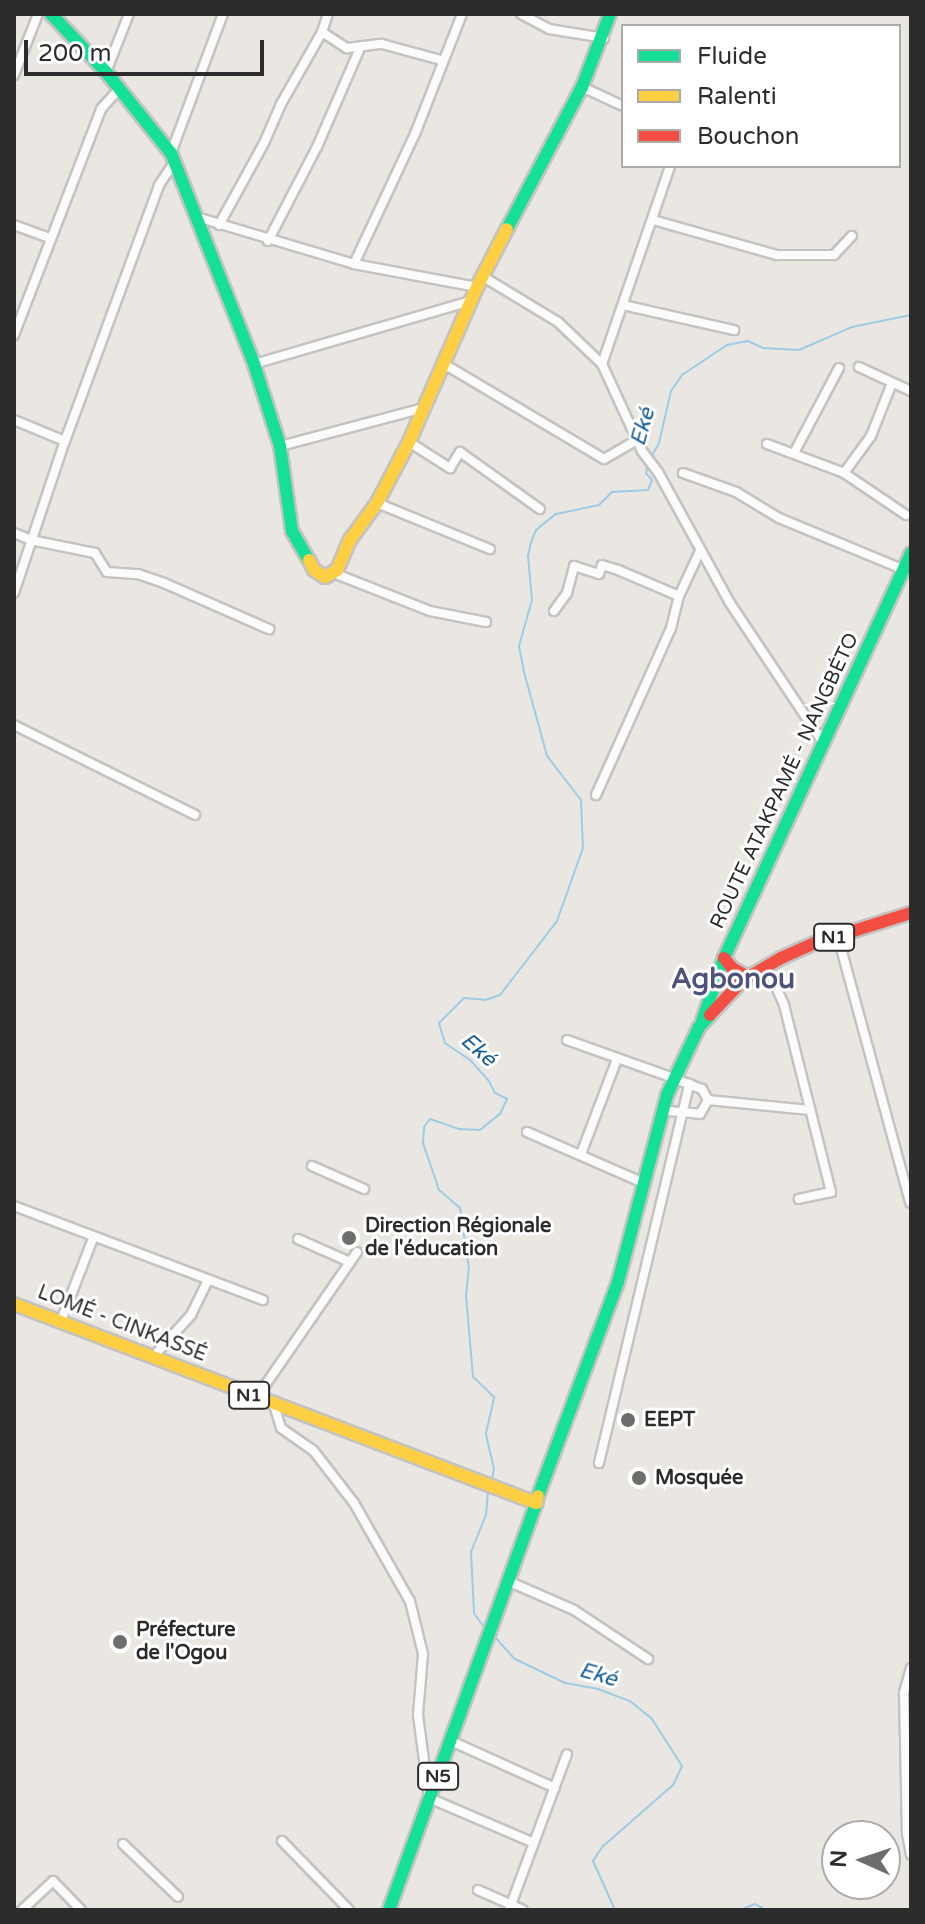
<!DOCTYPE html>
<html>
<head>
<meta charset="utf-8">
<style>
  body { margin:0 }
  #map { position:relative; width:925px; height:1924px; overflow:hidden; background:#eae7e3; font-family:"Varela Round",sans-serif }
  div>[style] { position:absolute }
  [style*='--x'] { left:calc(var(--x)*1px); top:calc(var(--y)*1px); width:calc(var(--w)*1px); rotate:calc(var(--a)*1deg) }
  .stream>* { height:2px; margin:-1px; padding:0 1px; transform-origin:1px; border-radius:1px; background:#9ccce5 }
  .roads { filter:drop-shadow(2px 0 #c4c3c2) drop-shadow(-2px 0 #c4c3c2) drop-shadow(0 2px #c4c3c2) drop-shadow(0 -2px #c4c3c2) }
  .street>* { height:8px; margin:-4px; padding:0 4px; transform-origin:4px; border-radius:4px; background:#fcfbfb }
  .fast>* { height:12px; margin:-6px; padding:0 6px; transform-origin:6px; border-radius:6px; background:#16e098 }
  .slow>* { height:12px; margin:-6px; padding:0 6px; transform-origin:6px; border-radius:6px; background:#ffcf43 }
  .jam>* { height:12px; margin:-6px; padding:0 6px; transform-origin:6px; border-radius:6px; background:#f24e42 }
  .dots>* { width:22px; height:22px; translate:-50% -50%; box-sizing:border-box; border:4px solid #fff; border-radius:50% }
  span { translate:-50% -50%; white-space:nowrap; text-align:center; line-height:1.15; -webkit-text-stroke:6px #fff; paint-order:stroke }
  .shield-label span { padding:2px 6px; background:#fff; border:2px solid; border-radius:6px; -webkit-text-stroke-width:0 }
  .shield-label { font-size:18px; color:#2c2c2c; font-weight:700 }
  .street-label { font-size:20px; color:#2c2c2c }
  .poi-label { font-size:20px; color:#2c2c2c; font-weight:700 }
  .left { translate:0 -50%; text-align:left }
  .water-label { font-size:22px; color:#185e95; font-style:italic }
  .district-label { font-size:28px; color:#4f537a; font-weight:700 }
  .frame { position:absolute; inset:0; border:16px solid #2c2c2c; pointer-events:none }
  .legend { position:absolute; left:621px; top:24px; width:280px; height:144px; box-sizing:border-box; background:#fff; border:2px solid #ababab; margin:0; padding:10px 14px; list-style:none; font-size:24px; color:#2c2c2c }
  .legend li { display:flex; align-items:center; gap:16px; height:40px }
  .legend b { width:40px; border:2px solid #ababab }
  .north { position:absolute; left:821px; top:1820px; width:80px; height:80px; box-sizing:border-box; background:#fff; border:2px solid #ababab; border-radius:50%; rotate:273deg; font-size:22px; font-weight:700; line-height:32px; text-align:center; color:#2c2c2c }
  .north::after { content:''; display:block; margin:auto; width:28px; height:36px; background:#6e6d6c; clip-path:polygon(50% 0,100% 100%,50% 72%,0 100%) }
  .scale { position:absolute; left:24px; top:40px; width:240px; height:36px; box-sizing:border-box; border:4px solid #2c2c2c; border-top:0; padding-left:10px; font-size:24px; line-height:28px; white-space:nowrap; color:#2c2c2c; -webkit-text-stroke:6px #fff; paint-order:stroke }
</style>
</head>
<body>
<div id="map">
  <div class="stream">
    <i style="--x:651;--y:457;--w:16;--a:-60"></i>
    <i style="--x:659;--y:443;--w:53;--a:-77"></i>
    <i style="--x:671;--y:391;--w:19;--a:-55"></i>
    <i style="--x:682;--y:375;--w:54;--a:-33.7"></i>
    <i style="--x:727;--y:345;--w:21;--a:-11"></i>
    <i style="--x:748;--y:341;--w:17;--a:25"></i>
    <i style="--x:763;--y:348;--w:36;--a:3"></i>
    <i style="--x:799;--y:350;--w:58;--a:-23.5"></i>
    <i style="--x:852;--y:327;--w:60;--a:-11.5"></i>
    <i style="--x:492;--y:1479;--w:10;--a:-79"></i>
    <i style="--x:494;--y:1469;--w:37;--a:-103"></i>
    <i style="--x:486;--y:1433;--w:37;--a:-77"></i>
    <i style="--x:494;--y:1397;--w:29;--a:-136"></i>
    <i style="--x:473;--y:1377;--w:81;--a:-94.9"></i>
    <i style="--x:466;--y:1296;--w:27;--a:-84"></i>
    <i style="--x:469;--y:1269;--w:62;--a:-98.4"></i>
    <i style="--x:460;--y:1208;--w:28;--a:-139"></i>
    <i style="--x:439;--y:1190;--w:50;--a:-108.8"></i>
    <i style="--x:423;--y:1143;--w:16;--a:-86"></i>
    <i style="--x:424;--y:1127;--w:10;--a:-53"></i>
    <i style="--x:430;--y:1119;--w:31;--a:19"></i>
    <i style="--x:459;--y:1129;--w:21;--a:3"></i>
    <i style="--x:480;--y:1130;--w:26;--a:-39"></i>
    <i style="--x:500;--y:1114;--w:17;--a:-65"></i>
    <i style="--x:507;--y:1099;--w:13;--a:-153"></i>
    <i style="--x:495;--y:1093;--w:13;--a:-117"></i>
    <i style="--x:489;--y:1081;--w:28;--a:-132"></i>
    <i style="--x:470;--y:1060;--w:30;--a:-146"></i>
    <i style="--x:445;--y:1043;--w:21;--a:-107"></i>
    <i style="--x:439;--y:1023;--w:35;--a:-45"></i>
    <i style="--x:464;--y:998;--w:21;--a:5"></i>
    <i style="--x:485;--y:1000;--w:16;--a:-18"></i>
    <i style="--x:500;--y:995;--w:93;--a:-52.4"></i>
    <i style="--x:557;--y:921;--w:77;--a:-70.4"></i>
    <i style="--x:583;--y:848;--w:48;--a:-92.4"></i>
    <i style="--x:581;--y:800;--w:56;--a:-127.7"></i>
    <i style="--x:547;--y:756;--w:87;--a:-105.3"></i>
    <i style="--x:524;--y:672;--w:26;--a:-101"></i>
    <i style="--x:519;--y:646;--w:48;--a:-74.2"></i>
    <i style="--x:532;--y:600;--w:44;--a:-95.2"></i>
    <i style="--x:528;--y:556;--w:14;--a:-78"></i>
    <i style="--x:531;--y:542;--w:13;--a:-67"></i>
    <i style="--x:536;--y:530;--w:26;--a:-39"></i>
    <i style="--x:556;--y:514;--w:44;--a:-11.8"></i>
    <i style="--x:599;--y:505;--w:18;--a:-45"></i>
    <i style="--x:612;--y:492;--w:36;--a:-3"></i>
    <i style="--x:648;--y:490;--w:11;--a:-68"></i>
    <i style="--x:652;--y:480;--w:9;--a:-131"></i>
    <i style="--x:646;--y:473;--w:10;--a:-79"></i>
    <i style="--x:484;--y:1627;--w:17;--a:-126"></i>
    <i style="--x:474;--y:1613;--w:61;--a:-92.8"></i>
    <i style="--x:471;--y:1552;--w:40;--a:-68"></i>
    <i style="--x:486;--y:1515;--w:22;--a:-85"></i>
    <i style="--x:495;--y:1637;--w:30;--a:48"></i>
    <i style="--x:515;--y:1659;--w:55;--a:25.6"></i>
    <i style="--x:565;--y:1683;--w:34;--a:10"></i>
    <i style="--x:598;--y:1689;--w:34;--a:21"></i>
    <i style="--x:630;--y:1701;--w:28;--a:39"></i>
    <i style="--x:652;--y:1719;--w:56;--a:57.4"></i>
    <i style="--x:682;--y:1766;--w:21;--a:115"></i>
    <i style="--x:673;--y:1785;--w:93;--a:138.9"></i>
    <i style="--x:603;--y:1846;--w:18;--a:124"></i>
    <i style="--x:593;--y:1861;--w:54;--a:65.8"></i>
    <i style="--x:740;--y:1910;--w:16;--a:-22"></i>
    <i style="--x:755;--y:1904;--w:13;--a:29"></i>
  </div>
  <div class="roads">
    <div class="street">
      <i style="--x:521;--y:14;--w:32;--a:28"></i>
      <i style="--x:549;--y:29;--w:56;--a:9.3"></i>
      <i style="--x:322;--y:32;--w:30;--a:33"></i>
      <i style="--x:347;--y:48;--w:35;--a:-7"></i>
      <i style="--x:382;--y:44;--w:61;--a:15.2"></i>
      <i style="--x:106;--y:72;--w:62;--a:-68.4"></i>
      <i style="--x:14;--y:75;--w:66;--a:-68.5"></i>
      <i style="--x:582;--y:87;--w:45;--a:24.9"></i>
      <i style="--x:171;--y:153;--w:148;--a:-69.5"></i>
      <i style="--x:200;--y:218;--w:161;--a:16.6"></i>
      <i style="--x:354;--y:264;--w:125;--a:10.6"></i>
      <i style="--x:653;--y:220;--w:129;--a:15.8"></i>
      <i style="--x:777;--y:255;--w:57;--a:0"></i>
      <i style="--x:834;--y:255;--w:26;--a:-47"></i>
      <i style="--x:14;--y:225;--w:37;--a:20"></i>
      <i style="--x:219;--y:225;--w:94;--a:-61.2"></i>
      <i style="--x:264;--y:143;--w:43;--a:-66.4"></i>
      <i style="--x:281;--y:104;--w:83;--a:-60.3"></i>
      <i style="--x:322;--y:32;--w:19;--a:-72"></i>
      <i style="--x:268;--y:241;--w:106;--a:-62.5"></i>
      <i style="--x:317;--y:147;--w:110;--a:-66.5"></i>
      <i style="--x:354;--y:264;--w:144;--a:-64.9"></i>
      <i style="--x:415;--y:134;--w:129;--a:-68.6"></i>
      <i style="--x:482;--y:276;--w:89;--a:31.2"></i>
      <i style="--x:558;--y:322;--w:61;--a:43.7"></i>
      <i style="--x:602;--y:364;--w:96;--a:65.3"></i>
      <i style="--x:642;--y:451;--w:26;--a:53"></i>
      <i style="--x:658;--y:472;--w:149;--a:61.2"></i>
      <i style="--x:730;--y:603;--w:169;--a:56.3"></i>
      <i style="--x:623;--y:305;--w:114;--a:12.7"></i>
      <i style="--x:14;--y:335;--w:242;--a:-68.9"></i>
      <i style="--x:101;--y:109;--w:25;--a:-48"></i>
      <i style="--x:254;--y:364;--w:226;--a:-16.2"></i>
      <i style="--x:444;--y:364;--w:186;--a:30.7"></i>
      <i style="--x:604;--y:459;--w:38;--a:-30"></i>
      <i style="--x:602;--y:364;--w:209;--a:-71"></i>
      <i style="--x:859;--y:367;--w:57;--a:24.8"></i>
      <i style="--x:14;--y:420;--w:55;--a:22.4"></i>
      <i style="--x:409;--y:442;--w:49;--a:32.4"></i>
      <i style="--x:450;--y:468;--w:19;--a:-58"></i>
      <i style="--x:460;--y:452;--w:98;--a:35.5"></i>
      <i style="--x:767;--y:444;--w:82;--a:20.6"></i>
      <i style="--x:844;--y:473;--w:75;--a:34.1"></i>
      <i style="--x:280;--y:446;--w:149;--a:-14.8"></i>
      <i style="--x:794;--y:453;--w:96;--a:-62.1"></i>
      <i style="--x:683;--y:473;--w:56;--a:19.7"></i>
      <i style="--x:736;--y:492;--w:50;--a:31.2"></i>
      <i style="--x:779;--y:518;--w:133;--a:22.5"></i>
      <i style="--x:844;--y:473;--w:46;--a:-53.9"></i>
      <i style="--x:871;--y:436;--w:57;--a:-68.4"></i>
      <i style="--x:377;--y:503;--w:122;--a:22.2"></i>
      <i style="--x:14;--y:533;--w:18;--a:22"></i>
      <i style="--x:31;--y:540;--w:65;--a:11.5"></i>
      <i style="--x:95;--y:553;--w:22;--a:58"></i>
      <i style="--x:107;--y:572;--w:31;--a:4"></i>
      <i style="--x:138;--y:574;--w:28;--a:19"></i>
      <i style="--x:164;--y:583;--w:115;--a:23.7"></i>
      <i style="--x:336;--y:574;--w:101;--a:21.5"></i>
      <i style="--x:430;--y:611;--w:57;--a:11.1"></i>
      <i style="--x:14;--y:593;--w:160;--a:-71.5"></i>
      <i style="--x:65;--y:441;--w:273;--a:-69.8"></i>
      <i style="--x:159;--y:185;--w:29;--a:-56"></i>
      <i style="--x:554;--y:611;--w:22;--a:-54"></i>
      <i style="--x:567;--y:593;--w:28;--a:-75"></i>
      <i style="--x:574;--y:566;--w:26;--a:18"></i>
      <i style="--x:599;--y:574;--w:9;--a:-72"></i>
      <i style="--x:602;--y:565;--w:17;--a:17"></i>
      <i style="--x:618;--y:570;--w:66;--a:23.1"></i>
      <i style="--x:14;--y:725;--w:202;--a:26.4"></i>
      <i style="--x:596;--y:795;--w:183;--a:-65.8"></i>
      <i style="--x:671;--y:628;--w:33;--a:-76"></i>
      <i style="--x:679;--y:596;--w:50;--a:-65"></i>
      <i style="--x:838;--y:937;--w:275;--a:74.8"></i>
      <i style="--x:767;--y:966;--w:43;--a:66.4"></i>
      <i style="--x:784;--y:1005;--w:193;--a:75.9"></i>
      <i style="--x:831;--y:1192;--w:33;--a:168"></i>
      <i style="--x:567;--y:1040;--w:113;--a:19.7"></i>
      <i style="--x:678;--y:1080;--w:26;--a:21"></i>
      <i style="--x:702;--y:1089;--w:13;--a:61"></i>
      <i style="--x:708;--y:1100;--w:102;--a:5.6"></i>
      <i style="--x:668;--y:1111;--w:32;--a:5"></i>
      <i style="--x:700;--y:1114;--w:16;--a:-60"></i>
      <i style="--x:527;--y:1132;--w:128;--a:23.6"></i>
      <i style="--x:581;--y:1154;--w:102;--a:-69.2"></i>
      <i style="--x:312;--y:1166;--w:57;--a:23.9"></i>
      <i style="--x:14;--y:1206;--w:266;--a:20.7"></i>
      <i style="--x:298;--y:1239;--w:57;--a:23.9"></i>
      <i style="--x:61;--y:1321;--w:91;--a:-68.8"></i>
      <i style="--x:153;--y:1357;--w:57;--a:-47.9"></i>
      <i style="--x:191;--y:1315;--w:39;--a:-64"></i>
      <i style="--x:257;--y:1397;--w:176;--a:-55.4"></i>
      <i style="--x:274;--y:1405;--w:24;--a:73"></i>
      <i style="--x:281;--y:1428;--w:39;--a:35"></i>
      <i style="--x:313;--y:1450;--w:67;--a:52.3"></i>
      <i style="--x:354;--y:1503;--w:113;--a:60.3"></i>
      <i style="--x:410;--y:1601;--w:55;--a:76.2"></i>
      <i style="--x:423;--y:1654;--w:61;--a:94.7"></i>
      <i style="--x:418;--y:1715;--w:84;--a:82.5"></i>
      <i style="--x:429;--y:1798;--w:114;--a:23.2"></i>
      <i style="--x:599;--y:1463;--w:390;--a:-76.6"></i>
      <i style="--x:510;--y:1582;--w:70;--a:23.6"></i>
      <i style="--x:574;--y:1610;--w:89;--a:33.5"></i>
      <i style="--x:911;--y:1668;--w:26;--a:106"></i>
      <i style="--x:904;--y:1693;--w:141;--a:88.8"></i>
      <i style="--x:907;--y:1834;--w:21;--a:79"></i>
      <i style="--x:451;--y:1741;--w:114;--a:24.3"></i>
      <i style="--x:282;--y:1841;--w:96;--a:45.8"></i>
      <i style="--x:123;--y:1844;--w:76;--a:43.9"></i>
      <i style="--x:478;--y:1890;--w:49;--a:24"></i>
      <i style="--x:22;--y:1910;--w:42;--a:-43.1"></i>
      <i style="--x:53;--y:1881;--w:40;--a:46"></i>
      <i style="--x:509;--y:1910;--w:166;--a:-69.6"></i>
    </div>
    <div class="fast">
      <i style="--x:51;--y:14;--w:80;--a:46.5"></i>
      <i style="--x:106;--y:72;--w:104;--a:51.3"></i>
      <i style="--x:171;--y:153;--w:227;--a:68.5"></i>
      <i style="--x:254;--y:364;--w:86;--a:72.4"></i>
      <i style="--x:280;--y:446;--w:86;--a:82"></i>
      <i style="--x:292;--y:531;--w:34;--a:60"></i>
      <i style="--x:507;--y:229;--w:161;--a:-62.2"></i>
      <i style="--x:582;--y:87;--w:78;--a:-69"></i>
      <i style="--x:702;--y:1021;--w:67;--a:-70.8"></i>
      <i style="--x:724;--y:958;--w:446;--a:-65.2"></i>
      <i style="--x:538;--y:1496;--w:228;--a:-69.5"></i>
      <i style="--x:618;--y:1282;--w:193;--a:-75.3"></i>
      <i style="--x:667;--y:1095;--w:75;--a:-64.8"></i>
      <i style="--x:699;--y:1027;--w:16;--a:-47"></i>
      <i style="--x:389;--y:1910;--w:433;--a:-70.1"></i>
    </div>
    <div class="slow">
      <i style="--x:309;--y:560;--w:11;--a:63"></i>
      <i style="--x:314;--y:570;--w:13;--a:32"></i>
      <i style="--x:325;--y:577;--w:14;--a:-30"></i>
      <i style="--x:337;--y:570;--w:33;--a:-67"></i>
      <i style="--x:350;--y:540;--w:46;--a:-53.9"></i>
      <i style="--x:377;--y:503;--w:69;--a:-62.3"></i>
      <i style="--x:409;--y:442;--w:169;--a:-66.3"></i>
      <i style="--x:477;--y:287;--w:65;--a:-62.7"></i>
      <i style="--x:14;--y:1304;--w:559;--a:20.87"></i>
      <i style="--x:536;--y:1503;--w:7;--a:-74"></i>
    </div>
    <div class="jam">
      <i style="--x:724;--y:958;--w:13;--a:51"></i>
      <i style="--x:732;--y:968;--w:18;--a:29"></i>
      <i style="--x:710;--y:1015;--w:47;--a:-46.7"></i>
      <i style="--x:742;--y:981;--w:45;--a:-30.5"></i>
      <i style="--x:781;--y:958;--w:37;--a:-24"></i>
      <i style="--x:815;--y:943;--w:101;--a:-17.4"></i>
    </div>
  </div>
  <div class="dots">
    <i style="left:349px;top:1238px;background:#6e6d6c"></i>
    <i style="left:628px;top:1420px;background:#6e6d6c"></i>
    <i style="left:639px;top:1478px;background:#6e6d6c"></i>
    <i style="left:120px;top:1642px;background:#6e6d6c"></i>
  </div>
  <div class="shield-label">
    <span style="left:834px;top:937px">N1</span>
    <span style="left:249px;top:1395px">N1</span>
    <span style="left:438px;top:1776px">N5</span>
  </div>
  <div class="street-label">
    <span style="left:785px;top:781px;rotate:-65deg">ROUTE ATAKPAMÉ - NANGBÉTO</span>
    <span style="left:122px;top:1324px;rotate:21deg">LOMÉ - CINKASSÉ</span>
  </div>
  <div class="poi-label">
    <span class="left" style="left:365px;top:1238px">Direction Régionale<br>de l'éducation</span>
    <span class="left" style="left:644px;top:1420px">EEPT</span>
    <span class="left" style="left:655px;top:1478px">Mosquée</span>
    <span class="left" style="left:136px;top:1642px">Préfecture<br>de l'Ogou</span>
  </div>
  <div class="water-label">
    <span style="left:643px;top:427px;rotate:-74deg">Eké</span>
    <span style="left:478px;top:1050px;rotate:41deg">Eké</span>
    <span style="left:598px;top:1675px;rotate:16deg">Eké</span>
  </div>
  <div class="district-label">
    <span style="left:733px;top:979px">Agbonou</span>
  </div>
  <div class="frame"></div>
  <ul class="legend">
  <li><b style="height:10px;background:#16e098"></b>Fluide</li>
  <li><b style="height:10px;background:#ffcf43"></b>Ralenti</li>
  <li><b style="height:10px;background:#f24e42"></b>Bouchon</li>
  </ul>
  <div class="north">N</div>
  <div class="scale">200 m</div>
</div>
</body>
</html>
